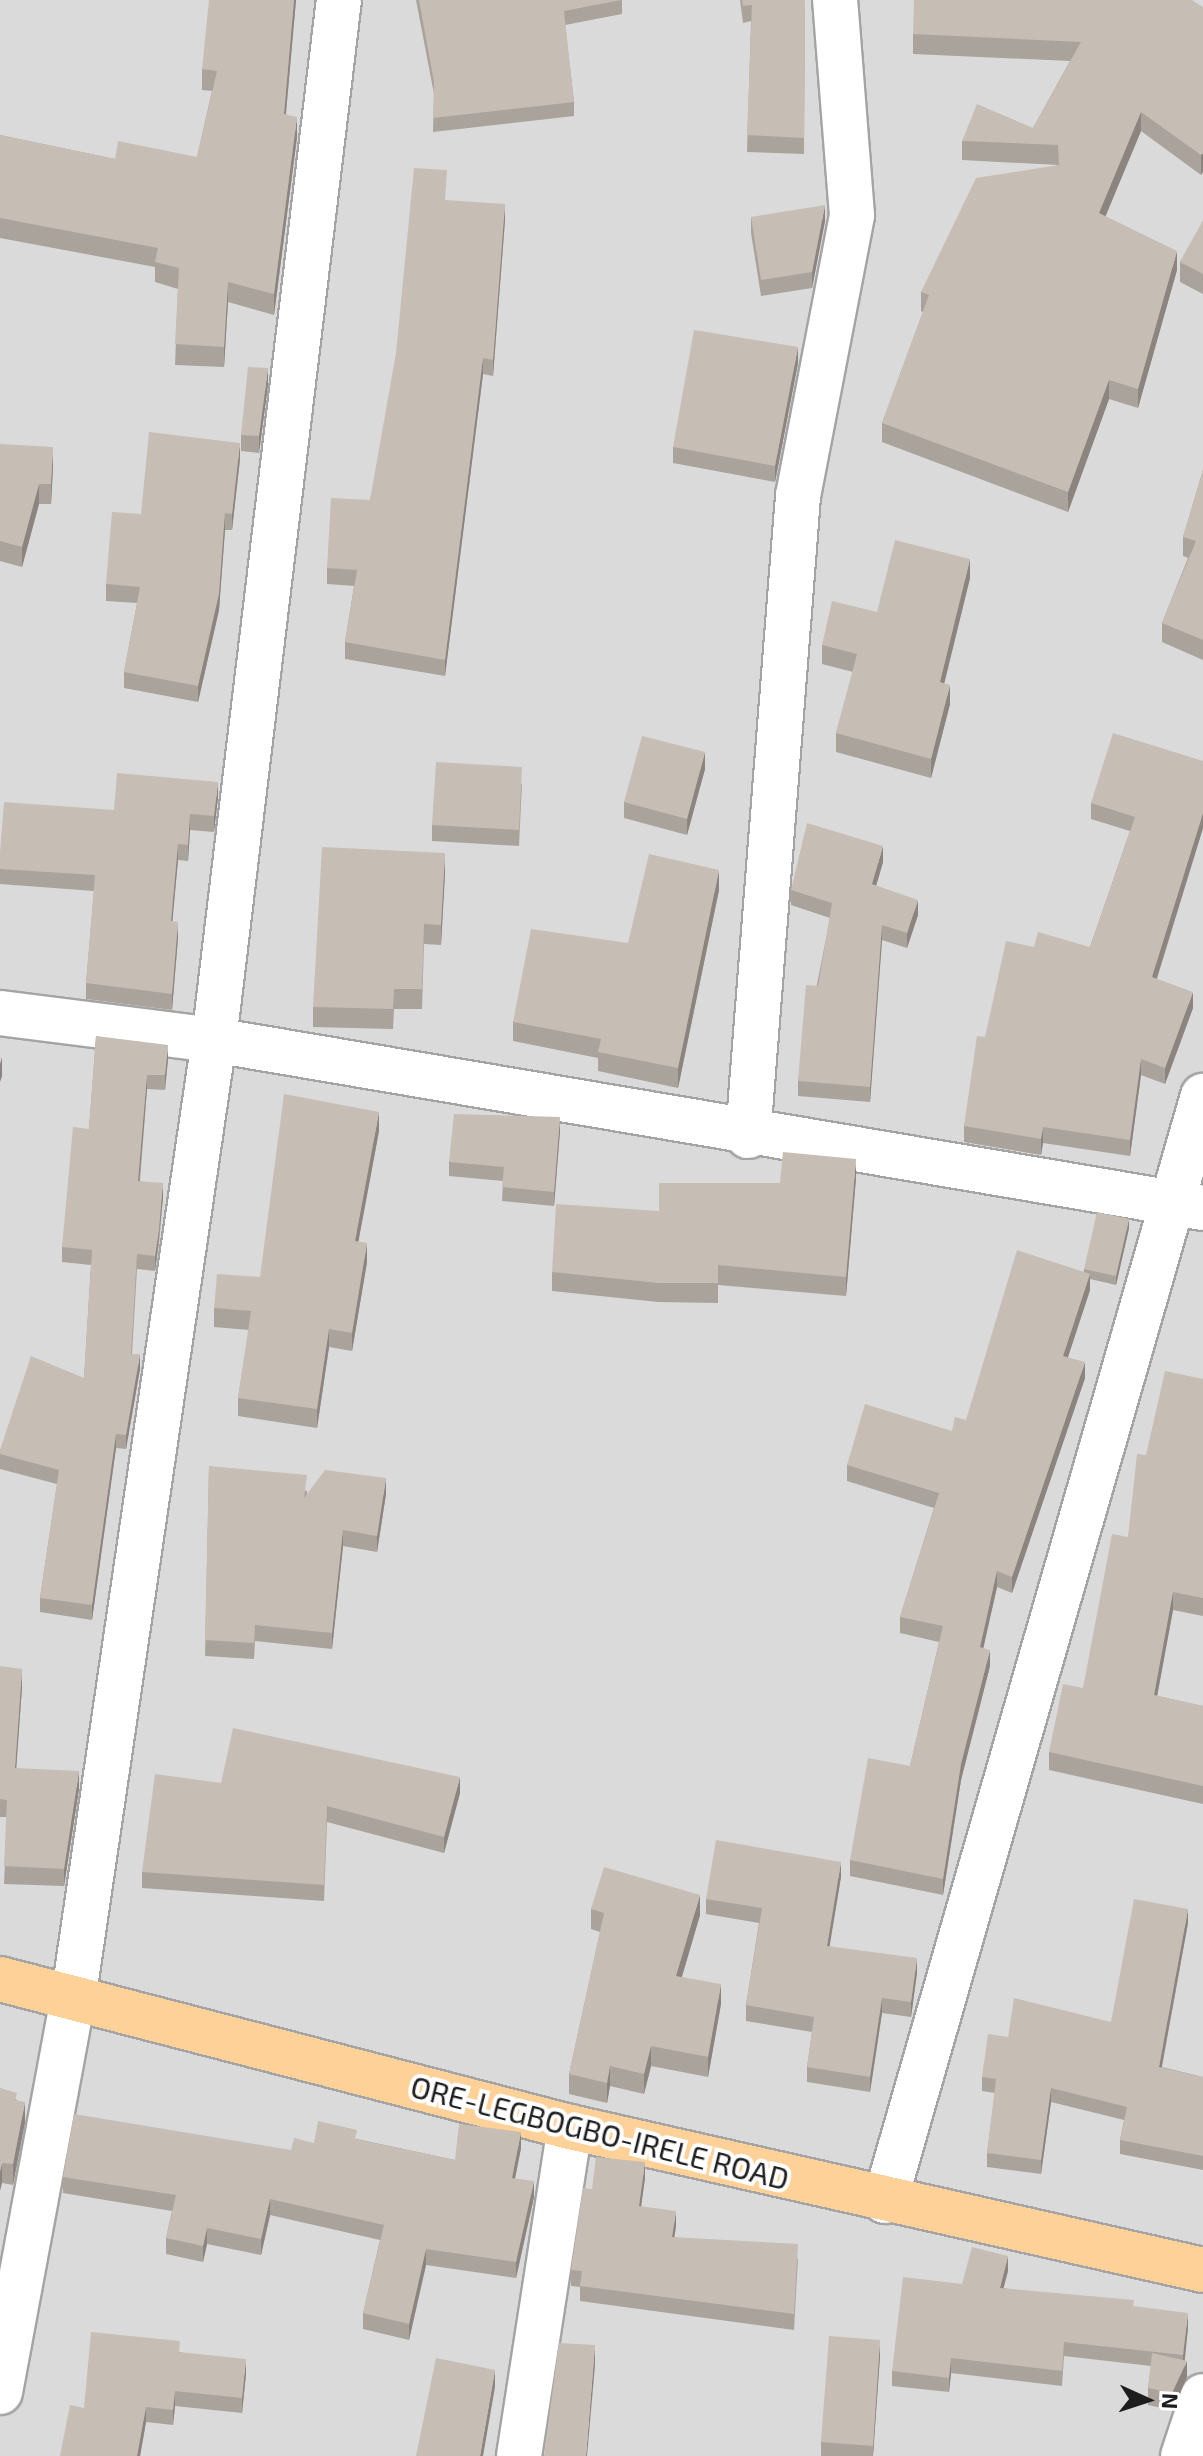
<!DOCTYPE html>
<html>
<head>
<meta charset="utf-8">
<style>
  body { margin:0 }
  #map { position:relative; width:1203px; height:2456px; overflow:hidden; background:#eeeae2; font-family:"Exo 2",sans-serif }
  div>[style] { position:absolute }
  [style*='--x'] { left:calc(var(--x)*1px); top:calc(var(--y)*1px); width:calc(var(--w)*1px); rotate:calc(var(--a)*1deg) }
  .residential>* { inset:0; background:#dbdada }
  .roads { filter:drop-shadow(2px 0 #a4a4a4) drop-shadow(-2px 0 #a4a4a4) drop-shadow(0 2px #a4a4a4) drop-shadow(0 -2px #a4a4a4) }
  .minor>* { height:44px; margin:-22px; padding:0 22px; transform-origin:22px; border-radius:22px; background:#fff }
  .major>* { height:44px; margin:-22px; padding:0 22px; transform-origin:22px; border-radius:22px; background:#fed198 }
  .wall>* { inset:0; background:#aaa39c }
  .shaded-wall>* { inset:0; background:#8b847f }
  .building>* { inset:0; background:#c6bdb5 }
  span { translate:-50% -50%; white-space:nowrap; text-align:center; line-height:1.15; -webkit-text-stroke:8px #fff; paint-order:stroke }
  .street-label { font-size:30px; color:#1d1d1d }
  .north { position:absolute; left:1107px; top:2360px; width:80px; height:80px; -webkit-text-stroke:6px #fff; paint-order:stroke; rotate:93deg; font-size:22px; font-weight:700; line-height:32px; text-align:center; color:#1d1d1d }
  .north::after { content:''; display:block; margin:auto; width:28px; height:36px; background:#1d1d1d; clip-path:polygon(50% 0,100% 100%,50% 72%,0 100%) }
</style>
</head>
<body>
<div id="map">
  <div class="residential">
    <i style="clip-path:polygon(0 0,1203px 0,1203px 2456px,0 2456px)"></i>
  </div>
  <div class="roads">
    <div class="minor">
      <i style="--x:0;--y:1013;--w:216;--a:7.2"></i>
      <i style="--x:214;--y:1040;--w:1003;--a:9.64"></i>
      <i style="--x:748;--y:1136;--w:642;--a:-85.53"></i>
      <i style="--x:798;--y:496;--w:286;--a:-79.1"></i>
      <i style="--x:852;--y:215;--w:216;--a:-94.5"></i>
      <i style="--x:885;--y:2201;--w:1150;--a:-73.95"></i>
      <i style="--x:0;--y:2392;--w:399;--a:-79.5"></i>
      <i style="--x:73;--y:2000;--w:970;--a:-81.64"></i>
      <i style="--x:214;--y:1040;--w:1047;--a:-83.15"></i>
      <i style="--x:519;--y:2456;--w:333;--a:-81.2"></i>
      <i style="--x:1183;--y:2456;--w:63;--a:-71.6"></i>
    </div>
    <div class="major">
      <i style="--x:0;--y:1979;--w:589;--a:14.56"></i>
      <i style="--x:570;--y:2127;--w:649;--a:12.73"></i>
    </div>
  </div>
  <div class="wall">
    <i style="clip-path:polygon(296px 0,286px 114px,297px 137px,274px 315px,228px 302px,224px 367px,175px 365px,178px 289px,155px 282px,155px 267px,0 238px,0 135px,115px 159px,197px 157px,212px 91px,202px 90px,202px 69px)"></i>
    <i style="clip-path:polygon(416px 0,622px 0,622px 14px,565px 25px,574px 102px,574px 116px,433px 132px,434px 94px)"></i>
    <i style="clip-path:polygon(740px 0,805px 0,804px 154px,747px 152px,751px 21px,743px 23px)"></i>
    <i style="clip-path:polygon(1203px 7px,1201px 175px,1141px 131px,1105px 216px,1177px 270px,1138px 408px,1109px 399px,1068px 512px,882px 442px,882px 423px,923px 312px,921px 311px,921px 292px,1058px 165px,962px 160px,962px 141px,1033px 128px,1070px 61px,913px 54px,913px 34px)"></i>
    <i style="clip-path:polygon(446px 200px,505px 220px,493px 376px,483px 374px,445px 676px,345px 659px,345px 642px,354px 586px,327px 584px,327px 568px,370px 500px)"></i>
    <i style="clip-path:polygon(751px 217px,825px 221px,812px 288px,761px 296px,751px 233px)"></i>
    <i style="clip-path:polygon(1203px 221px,1203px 294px,1180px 282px,1180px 262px)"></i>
    <i style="clip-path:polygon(798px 363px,775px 482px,673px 463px,673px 447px)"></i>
    <i style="clip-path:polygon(268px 385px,259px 453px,241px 451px,241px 435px)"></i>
    <i style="clip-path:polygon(0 444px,53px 467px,51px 504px,39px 504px,22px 567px,0 561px)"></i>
    <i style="clip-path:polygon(240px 459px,232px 530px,225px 530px,219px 610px,198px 702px,124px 688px,124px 672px,137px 603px,106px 601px,106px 584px,141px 514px)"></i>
    <i style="clip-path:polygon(1203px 470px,1203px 660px,1162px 642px,1162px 623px,1188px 558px,1183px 556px,1183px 537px)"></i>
    <i style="clip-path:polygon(970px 578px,944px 683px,950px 704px,931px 778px,836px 752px,836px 733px,853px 672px,822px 664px,822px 645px,877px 612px)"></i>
    <i style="clip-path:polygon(1203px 761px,1203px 828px,1157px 979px,1193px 1008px,1165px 1084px,1141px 1075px,1130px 1156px,1043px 1143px,1041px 1155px,964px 1142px,964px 1126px,985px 1037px,1034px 947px,1090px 947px,1130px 831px,1091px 819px,1091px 803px)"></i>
    <i style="clip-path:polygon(705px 769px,687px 835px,624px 818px,624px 802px)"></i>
    <i style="clip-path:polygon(522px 784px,519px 846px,432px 841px,432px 825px)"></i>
    <i style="clip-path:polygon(218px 797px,214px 832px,190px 830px,188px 861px,178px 860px,172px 921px,178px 938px,172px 1010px,86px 999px,86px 983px,94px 891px,0 884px,0 852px,114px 810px)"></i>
    <i style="clip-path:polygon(883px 862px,876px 886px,918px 915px,907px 948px,882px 940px,870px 1102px,798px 1096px,798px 1081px,830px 918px,791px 905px,791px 890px)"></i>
    <i style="clip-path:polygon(445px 873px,441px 945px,424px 944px,422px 1009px,394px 1009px,393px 1029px,313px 1027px,313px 1007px)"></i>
    <i style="clip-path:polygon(719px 890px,678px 1088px,598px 1071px,598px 1058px,513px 1041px,513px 1022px,628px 943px)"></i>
    <i style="clip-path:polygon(96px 1036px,168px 1059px,165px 1090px,147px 1089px,140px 1181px,163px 1198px,159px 1245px,155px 1271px,137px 1269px,132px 1354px,140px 1369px,126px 1449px,116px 1448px,92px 1620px,40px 1612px,40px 1598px,57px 1484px,0 1469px,0 1450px,84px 1378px,91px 1265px,62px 1262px,62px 1247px,89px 1129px)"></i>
    <i style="clip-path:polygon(379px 1131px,358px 1242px,367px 1262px,352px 1351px,329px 1347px,317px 1428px,238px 1416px,238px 1398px,249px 1330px,214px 1327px,214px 1308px,260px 1277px)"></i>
    <i style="clip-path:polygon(560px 1131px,554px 1206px,502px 1201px,503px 1181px,449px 1176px,449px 1162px)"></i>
    <i style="clip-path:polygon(856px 1178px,846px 1296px,718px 1285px,718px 1303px,658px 1302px,552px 1291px,552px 1272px,659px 1211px,780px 1183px)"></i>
    <i style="clip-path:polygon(1129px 1228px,1116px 1285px,1090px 1279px,1090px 1290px,1068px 1357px,1085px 1378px,1012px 1593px,997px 1587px,983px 1648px,990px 1666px,961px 1780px,943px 1895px,850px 1876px,850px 1860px,910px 1766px,939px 1642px,900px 1633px,900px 1617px,934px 1508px,847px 1481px,847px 1465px,952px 1431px,966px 1420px,1084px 1271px,1084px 1269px)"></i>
    <i style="clip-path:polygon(1203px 1379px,1203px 1616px,1173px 1610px,1157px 1696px,1203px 1706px,1203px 1804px,1049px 1770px,1049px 1752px,1083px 1688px,1128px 1537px,1146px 1455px)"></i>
    <i style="clip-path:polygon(209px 1466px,307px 1491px,307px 1494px,386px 1494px,377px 1552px,343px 1546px,332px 1649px,255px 1641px,254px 1659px,205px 1656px)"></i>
    <i style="clip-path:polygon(0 1666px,22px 1687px,16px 1768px,79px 1789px,64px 1886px,4px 1884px,7px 1817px,0 1817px)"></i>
    <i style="clip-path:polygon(221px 1783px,460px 1793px,444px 1853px,327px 1822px,324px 1901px,142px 1888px,142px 1872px)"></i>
    <i style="clip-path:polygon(841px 1877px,829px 1947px,917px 1973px,911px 2017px,882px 2013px,870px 2092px,807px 2082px,807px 2067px,812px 2032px,746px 2021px,746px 2005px,759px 1923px,706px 1914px,706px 1899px)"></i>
    <i style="clip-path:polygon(591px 1909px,700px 1915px,682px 1977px,721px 2004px,708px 2077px,651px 2066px,644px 2094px,610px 2086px,607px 2103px,569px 2094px,569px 2074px,600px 1932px,591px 1929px)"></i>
    <i style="clip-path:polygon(1188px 1923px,1162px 2067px,1203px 2077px,1203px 2170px,1120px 2154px,1120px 2140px,1124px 2120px,1051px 2102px,1041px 2174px,987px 2167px,987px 2153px,995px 2093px,982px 2091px,982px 2077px,1008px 2037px,1111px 2022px)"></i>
    <i style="clip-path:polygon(0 2088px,17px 2100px,25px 2122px,13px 2185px,2px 2183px)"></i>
    <i style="clip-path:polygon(357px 2139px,455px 2160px,521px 2148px,515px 2178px,534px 2197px,516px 2278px,426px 2265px,409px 2340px,363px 2329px,363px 2313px,380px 2240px,270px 2215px,261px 2255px,207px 2244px,203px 2262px,166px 2254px,166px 2238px,172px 2211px,63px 2193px,63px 2177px,291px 2150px,314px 2143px)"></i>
    <i style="clip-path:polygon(645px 2178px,641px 2206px,676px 2226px,674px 2237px,798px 2259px,794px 2330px,580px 2301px,580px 2287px,571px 2286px,571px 2270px,592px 2189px)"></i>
    <i style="clip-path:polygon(1008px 2271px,1003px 2288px,1134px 2307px,1188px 2328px,1184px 2360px,1187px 2377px,1172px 2410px,1148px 2405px,1148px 2388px,1151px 2366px,1064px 2356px,1062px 2386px,951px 2373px,949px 2392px,892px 2386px,892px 2371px,962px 2284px)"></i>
    <i style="clip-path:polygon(180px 2352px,246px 2374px,242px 2413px,175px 2406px,173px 2425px,146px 2422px,140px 2456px,60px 2456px,84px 2408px)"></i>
    <i style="clip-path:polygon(880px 2356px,873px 2456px,821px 2456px,821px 2442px)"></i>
  </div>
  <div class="shaded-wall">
    <i style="clip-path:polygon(294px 0,296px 0,284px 134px,284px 114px)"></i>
    <i style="clip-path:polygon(1141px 112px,1141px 131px,1099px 232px,1099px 213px)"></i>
    <i style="clip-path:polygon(297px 117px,297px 137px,274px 315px,274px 294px)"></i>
    <i style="clip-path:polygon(1203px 153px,1203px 172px,1201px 175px,1201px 155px)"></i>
    <i style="clip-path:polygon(505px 204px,505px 220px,493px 376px,493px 360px)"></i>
    <i style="clip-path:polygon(825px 205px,825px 221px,812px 288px,812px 272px)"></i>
    <i style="clip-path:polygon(1177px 251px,1177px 270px,1138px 408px,1138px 389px)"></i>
    <i style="clip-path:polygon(228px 282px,228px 302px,224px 367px,224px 347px)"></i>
    <i style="clip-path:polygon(798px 347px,798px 363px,775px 482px,775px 466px)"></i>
    <i style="clip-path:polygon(483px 358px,483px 374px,445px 676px,445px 660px)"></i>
    <i style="clip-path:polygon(268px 368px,268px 385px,259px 453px,259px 436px)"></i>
    <i style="clip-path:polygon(1109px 380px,1109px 399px,1068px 512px,1068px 492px)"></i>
    <i style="clip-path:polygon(240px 443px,240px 459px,232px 530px,232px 514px)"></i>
    <i style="clip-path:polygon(53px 447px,53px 467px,51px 504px,51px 484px)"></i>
    <i style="clip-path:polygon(39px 484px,39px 504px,22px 567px,22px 547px)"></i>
    <i style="clip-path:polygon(225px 513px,225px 530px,219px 610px,198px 702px,198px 686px)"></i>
    <i style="clip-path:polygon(970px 559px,970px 578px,940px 701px,940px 682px)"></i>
    <i style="clip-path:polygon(950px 685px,950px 704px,931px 778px,931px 759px)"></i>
    <i style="clip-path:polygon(705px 752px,705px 769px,687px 835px,687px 819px)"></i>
    <i style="clip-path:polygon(218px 782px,218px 797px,214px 832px,214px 816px)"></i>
    <i style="clip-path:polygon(1203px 813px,1203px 828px,1152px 993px,1152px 977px)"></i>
    <i style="clip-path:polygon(190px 814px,190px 830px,188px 861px,188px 845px)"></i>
    <i style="clip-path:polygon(178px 844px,178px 860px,171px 937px,171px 921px)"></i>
    <i style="clip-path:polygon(883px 846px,883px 862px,872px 900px,872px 884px)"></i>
    <i style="clip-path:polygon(445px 853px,445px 873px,441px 945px,441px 925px)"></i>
    <i style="clip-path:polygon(719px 870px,719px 890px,678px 1088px,678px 1068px)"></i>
    <i style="clip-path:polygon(918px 900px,918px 915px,907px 948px,907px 933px)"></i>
    <i style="clip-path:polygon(178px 922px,178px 938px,172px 1010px,172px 994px)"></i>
    <i style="clip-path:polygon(882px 925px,882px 940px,870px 1102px,870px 1087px)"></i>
    <i style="clip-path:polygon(1193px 992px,1193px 1008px,1165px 1084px,1165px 1068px)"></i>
    <i style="clip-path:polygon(168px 1045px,168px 1059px,165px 1090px,165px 1075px)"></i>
    <i style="clip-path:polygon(2px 1057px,2px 1076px,0 1082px,0 1064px)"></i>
    <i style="clip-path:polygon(1141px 1059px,1141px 1075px,1130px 1156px,1130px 1140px)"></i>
    <i style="clip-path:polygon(147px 1075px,147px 1089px,138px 1196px,138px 1181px)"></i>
    <i style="clip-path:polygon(379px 1112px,379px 1131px,355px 1260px,355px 1241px)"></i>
    <i style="clip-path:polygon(560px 1117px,560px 1131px,554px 1206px,554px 1192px)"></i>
    <i style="clip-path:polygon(1043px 1127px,1043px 1143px,1041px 1155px,1041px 1139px)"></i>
    <i style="clip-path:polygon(856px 1159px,856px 1178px,846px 1296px,846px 1277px)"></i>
    <i style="clip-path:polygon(163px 1183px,163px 1198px,155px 1271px,155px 1256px)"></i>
    <i style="clip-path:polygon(1129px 1219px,1129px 1228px,1116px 1285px,1116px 1276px)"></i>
    <i style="clip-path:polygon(367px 1243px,367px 1262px,352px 1351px,352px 1333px)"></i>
    <i style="clip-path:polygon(1090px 1274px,1090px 1290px,1063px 1372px,1063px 1356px)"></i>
    <i style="clip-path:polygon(329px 1329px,329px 1347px,317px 1428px,317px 1409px)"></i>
    <i style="clip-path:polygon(140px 1354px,140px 1369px,126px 1449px,126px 1435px)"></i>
    <i style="clip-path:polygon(1085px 1362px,1085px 1378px,1012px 1593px,1012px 1577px)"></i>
    <i style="clip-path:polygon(116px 1434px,116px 1448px,92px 1620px,92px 1605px)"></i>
    <i style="clip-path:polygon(386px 1478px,386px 1494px,377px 1552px,377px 1536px)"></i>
    <i style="clip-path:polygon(343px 1530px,343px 1546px,332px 1649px,332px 1633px)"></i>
    <i style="clip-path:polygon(997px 1571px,997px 1587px,980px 1663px,980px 1647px)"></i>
    <i style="clip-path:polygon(1173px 1592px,1173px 1610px,1154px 1713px,1154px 1695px)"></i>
    <i style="clip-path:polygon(990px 1650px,990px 1666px,961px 1780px,943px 1895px,943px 1879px,961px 1764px)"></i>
    <i style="clip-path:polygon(22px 1669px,22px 1687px,15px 1786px,15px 1768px)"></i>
    <i style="clip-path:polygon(79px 1771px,79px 1789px,64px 1886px,64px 1869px)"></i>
    <i style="clip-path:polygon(460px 1777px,460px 1793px,444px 1853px,444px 1837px)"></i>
    <i style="clip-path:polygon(841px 1862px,841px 1877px,827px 1962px,827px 1946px)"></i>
    <i style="clip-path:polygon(700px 1895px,700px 1915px,676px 1996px,676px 1976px)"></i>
    <i style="clip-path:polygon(1188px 1909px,1188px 1923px,1159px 2081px,1159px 2067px)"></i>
    <i style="clip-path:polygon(917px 1958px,917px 1973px,911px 2017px,911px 2002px)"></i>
    <i style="clip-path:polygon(721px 1984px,721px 2004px,708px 2077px,708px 2057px)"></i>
    <i style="clip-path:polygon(882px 1998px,882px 2013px,870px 2092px,870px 2077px)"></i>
    <i style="clip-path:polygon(651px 2046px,651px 2066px,644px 2094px,644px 2074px)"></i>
    <i style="clip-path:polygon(610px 2066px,610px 2086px,607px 2103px,607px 2083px)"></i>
    <i style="clip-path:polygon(1051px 2088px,1051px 2102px,1041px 2174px,1041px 2160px)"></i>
    <i style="clip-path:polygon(25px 2102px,25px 2122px,13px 2185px,13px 2164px)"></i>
    <i style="clip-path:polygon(521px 2132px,521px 2148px,512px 2194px,512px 2178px)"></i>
    <i style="clip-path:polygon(645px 2162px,645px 2178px,639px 2222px,639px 2206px)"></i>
    <i style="clip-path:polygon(2px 2163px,2px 2183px,0 2191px,0 2171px)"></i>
    <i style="clip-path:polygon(534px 2181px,534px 2197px,516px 2278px,516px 2262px)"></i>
    <i style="clip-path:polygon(270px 2199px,270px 2215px,261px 2255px,261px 2239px)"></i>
    <i style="clip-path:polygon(676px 2211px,676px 2226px,672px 2253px,672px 2237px)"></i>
    <i style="clip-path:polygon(207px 2228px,207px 2244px,203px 2262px,203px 2246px)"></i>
    <i style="clip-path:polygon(426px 2249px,426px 2265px,409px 2340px,409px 2324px)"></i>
    <i style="clip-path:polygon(1008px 2256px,1008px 2271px,1000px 2302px,1000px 2288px)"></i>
    <i style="clip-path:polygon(1188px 2313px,1188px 2328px,1184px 2368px,1187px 2361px,1187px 2377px,1172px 2410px,1172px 2393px,1183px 2369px,1183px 2355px)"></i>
    <i style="clip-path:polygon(880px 2340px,880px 2356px,873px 2456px,873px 2446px)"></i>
    <i style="clip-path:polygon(595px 2345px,595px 2365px,587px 2456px,586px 2456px)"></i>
    <i style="clip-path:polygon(951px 2358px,951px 2373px,949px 2392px,949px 2378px)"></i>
    <i style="clip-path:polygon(246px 2359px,246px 2374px,242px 2413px,242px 2398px)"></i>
    <i style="clip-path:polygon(495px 2370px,495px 2387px,483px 2456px,480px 2456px)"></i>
    <i style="clip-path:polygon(175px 2391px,175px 2406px,173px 2425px,173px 2410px)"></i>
    <i style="clip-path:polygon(146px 2407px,146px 2422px,140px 2456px,137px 2456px)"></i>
  </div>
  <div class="building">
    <i style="clip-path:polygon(209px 0,294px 0,284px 114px,297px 117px,274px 294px,228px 282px,224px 347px,175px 344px,179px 268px,155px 262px,158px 248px,0 218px,0 135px,115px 159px,118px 141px,197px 157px,217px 71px,202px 69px)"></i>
    <i style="clip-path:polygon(419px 0,621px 0,564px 11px,574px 102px,433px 118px,434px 82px)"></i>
    <i style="clip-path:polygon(742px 0,805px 0,804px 138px,747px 135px,752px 5px,743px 6px)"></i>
    <i style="clip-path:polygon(914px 0,1192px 0,1203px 7px,1203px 153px,1201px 155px,1141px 112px,1099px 213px,1177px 251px,1138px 389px,1109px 380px,1068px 492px,882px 423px,929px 295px,921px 292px,976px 178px,1059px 165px,1058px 145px,962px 141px,977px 104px,1033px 128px,1081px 42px,913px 34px)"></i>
    <i style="clip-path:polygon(414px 168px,447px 170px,445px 200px,505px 204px,493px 360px,483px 358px,445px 660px,345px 642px,357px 570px,327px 568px,331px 498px,370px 500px,396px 353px)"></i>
    <i style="clip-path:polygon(825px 205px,812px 272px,761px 280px,751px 217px)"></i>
    <i style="clip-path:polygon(1203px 221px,1203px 274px,1180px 262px)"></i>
    <i style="clip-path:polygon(694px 330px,798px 347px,775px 466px,673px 447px)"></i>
    <i style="clip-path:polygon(248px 367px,268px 368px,259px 436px,241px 435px)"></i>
    <i style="clip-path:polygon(149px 432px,240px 443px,232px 514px,225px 513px,219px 594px,198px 686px,124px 672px,140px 587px,106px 584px,112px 512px,141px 514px)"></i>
    <i style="clip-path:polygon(0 444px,53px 447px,51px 484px,39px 484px,22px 547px,0 541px)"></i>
    <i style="clip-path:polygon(1203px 470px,1203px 640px,1162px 623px,1196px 541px,1183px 537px)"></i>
    <i style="clip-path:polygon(895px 540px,970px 559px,940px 682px,950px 685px,931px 759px,836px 733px,857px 654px,822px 645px,832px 601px,877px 612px)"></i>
    <i style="clip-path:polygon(1113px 733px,1203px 761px,1203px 813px,1152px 977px,1193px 992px,1165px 1068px,1141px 1059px,1130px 1140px,1043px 1127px,1041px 1139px,964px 1126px,977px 1036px,985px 1037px,1006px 941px,1034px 947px,1038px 932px,1090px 947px,1135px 817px,1091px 803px)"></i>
    <i style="clip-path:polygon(642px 736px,705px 752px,687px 819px,624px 802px)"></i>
    <i style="clip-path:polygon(436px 762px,522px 767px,519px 830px,432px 825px)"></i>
    <i style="clip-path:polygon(117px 773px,218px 782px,214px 816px,190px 814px,188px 845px,178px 844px,171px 921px,178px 922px,172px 994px,86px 983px,95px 875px,0 869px,0 852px,4px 802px,114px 810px)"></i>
    <i style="clip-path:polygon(807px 823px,883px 846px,872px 884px,918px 900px,907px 933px,882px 925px,870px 1087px,798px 1081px,806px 985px,818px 986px,832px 903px,791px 890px)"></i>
    <i style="clip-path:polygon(322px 847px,445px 853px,441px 925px,424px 924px,422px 989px,394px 989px,393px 1009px,313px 1007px)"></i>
    <i style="clip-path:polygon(649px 854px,719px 870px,678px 1068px,598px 1052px,601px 1039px,513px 1022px,531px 929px,628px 943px)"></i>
    <i style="clip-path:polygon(96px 1036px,168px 1045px,165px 1075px,147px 1075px,138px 1181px,163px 1183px,159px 1230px,155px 1256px,137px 1254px,131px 1354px,140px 1354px,126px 1435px,116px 1434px,92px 1605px,40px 1598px,59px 1470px,0 1454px,0 1450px,31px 1356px,84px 1378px,92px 1250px,62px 1247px,73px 1127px,89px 1129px)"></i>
    <i style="clip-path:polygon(284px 1094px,379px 1112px,355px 1241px,367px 1243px,352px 1333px,329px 1329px,317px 1409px,238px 1398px,251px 1311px,214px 1308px,217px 1274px,260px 1277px)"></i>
    <i style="clip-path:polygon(454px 1114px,560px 1117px,554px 1192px,502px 1187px,504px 1167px,449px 1162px)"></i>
    <i style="clip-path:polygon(783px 1152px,856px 1159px,846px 1277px,718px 1265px,718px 1283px,658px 1283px,552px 1272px,556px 1204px,659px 1211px,659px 1183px,780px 1183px)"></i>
    <i style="clip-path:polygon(1097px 1212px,1129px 1219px,1116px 1276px,1084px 1269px)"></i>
    <i style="clip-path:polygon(1017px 1250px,1090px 1274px,1063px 1356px,1085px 1362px,1012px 1577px,997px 1571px,980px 1647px,990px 1650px,961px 1764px,943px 1879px,850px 1860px,868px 1758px,910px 1766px,943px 1626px,900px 1617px,939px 1493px,847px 1465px,865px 1404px,952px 1431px,955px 1417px,966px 1420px)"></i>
    <i style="clip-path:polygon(1165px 1371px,1203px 1379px,1203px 1598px,1173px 1592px,1154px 1695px,1203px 1706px,1203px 1786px,1049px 1752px,1063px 1684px,1083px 1688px,1112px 1534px,1128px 1537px,1137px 1454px,1146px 1455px)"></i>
    <i style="clip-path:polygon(209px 1466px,307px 1475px,304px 1498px,325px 1470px,386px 1478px,377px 1536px,343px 1530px,332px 1633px,255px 1625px,254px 1643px,205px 1640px)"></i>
    <i style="clip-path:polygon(0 1666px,22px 1669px,15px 1768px,79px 1771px,64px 1869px,4px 1866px,7px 1800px,0 1799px)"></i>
    <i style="clip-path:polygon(233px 1728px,460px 1777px,444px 1837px,327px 1806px,324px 1885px,142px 1872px,155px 1774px,221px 1783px)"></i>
    <i style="clip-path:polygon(716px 1840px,841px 1862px,827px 1946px,917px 1958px,911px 2002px,882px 1998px,870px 2077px,807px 2067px,814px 2017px,746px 2005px,762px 1908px,706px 1899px)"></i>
    <i style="clip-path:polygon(604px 1867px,700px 1895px,676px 1976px,721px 1984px,708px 2057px,651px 2046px,644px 2074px,610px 2066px,607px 2083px,569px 2074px,604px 1913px,591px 1909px)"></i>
    <i style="clip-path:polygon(1134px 1899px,1188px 1909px,1159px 2067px,1203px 2077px,1203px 2156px,1120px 2140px,1127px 2107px,1051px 2088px,1041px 2160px,987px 2153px,996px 2079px,982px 2077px,988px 2034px,1008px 2037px,1014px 1998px,1111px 2022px)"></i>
    <i style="clip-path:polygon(0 2088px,17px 2093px,15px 2100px,25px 2102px,13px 2164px,2px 2163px,0 2171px)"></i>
    <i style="clip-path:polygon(74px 2114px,291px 2150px,294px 2138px,314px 2143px,318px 2121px,357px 2130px,355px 2139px,455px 2160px,459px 2124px,521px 2132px,512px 2178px,534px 2181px,516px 2262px,426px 2249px,409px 2324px,363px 2313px,384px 2225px,270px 2199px,261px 2239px,207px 2228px,203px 2246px,166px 2238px,176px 2195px,63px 2177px)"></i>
    <i style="clip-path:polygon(596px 2157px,645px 2162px,639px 2206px,676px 2211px,672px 2237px,798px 2244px,794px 2314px,580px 2286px,582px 2271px,571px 2270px,583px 2188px,592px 2189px)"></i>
    <i style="clip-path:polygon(972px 2247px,1008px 2256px,1000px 2288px,1134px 2300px,1133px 2306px,1188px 2313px,1183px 2355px,1064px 2342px,1062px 2371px,951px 2358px,949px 2378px,892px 2371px,903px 2277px,962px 2284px)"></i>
    <i style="clip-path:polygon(91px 2332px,180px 2341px,179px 2352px,246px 2359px,242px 2398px,175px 2391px,173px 2410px,146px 2407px,137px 2456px,60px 2456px,70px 2405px,84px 2408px)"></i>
    <i style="clip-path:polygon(829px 2336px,880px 2340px,873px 2446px,821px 2442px)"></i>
    <i style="clip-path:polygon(559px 2343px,595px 2345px,586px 2456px,544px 2456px)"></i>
    <i style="clip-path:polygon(1152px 2353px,1187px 2361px,1172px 2393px,1148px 2388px)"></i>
    <i style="clip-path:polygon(436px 2358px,495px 2370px,480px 2456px,416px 2456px)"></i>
  </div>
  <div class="street-label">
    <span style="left:600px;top:2132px;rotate:14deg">ORE-LEGBOGBO-IRELE ROAD</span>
  </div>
  <div class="north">N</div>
</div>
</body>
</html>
